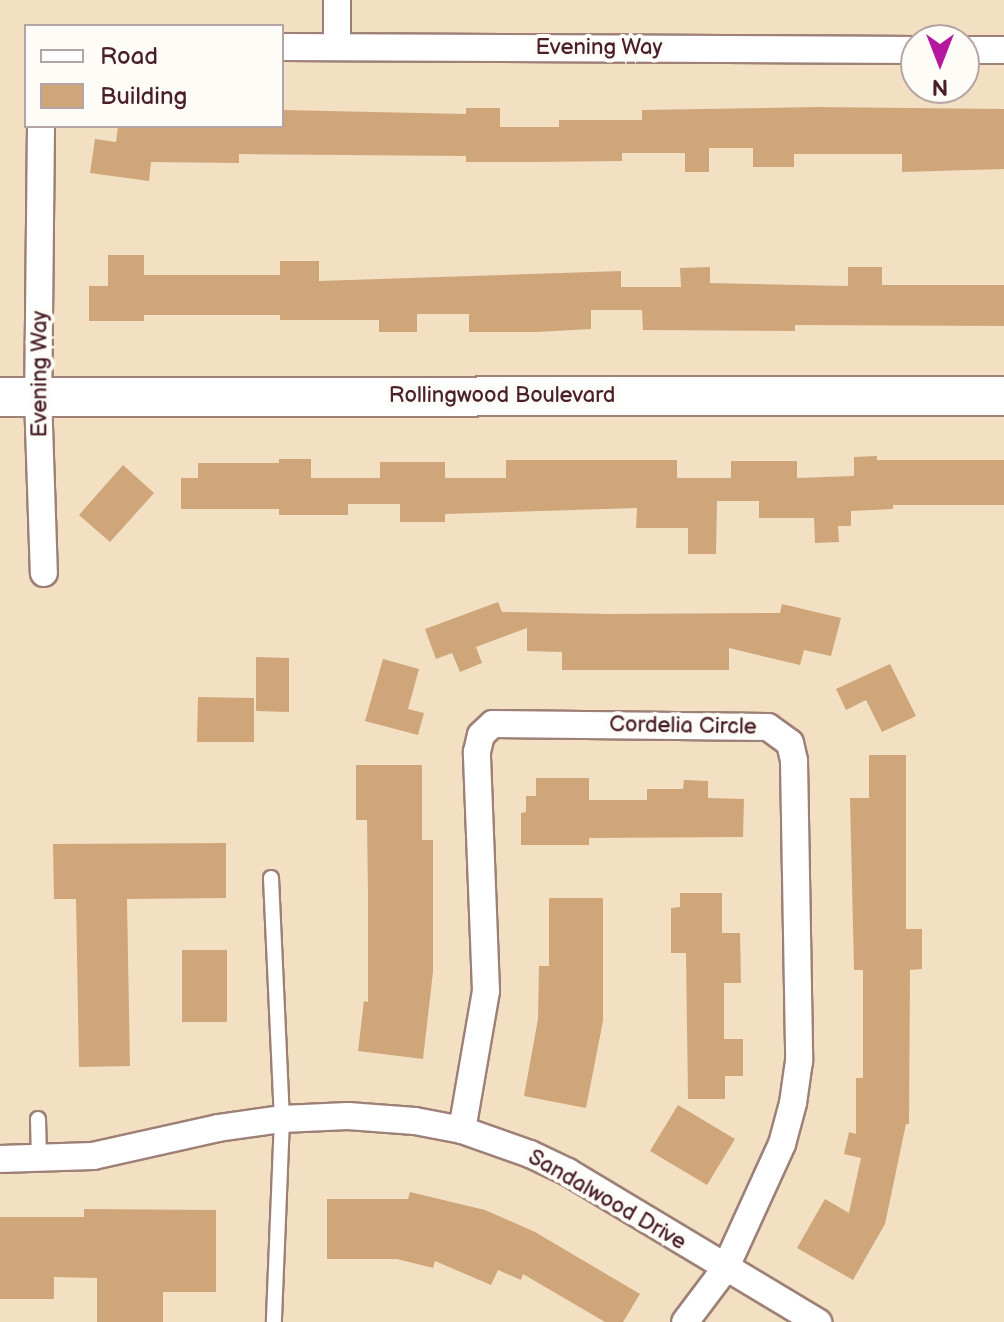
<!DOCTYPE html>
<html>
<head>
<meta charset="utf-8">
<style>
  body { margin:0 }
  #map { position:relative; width:1004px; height:1322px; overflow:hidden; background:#f3e0c3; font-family:"Balsamiq Sans",sans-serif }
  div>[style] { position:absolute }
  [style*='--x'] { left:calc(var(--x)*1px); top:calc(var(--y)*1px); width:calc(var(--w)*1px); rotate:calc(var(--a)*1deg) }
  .building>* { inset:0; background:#cfa67a }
  .roads { filter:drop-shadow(2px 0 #9e8077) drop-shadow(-2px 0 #9e8077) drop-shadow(0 2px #9e8077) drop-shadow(0 -2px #9e8077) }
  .lane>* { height:14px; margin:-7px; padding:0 7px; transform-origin:7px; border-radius:7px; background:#fff }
  .street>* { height:26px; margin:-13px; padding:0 13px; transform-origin:13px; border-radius:13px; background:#fff }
  .secondary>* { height:38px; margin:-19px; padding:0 19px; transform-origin:19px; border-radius:19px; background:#fff }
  span { translate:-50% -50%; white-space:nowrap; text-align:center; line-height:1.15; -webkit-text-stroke:8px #fdfcf7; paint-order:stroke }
  .street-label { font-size:22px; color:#4a1f2b }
  .legend { position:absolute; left:24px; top:24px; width:260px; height:104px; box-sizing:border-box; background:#fdfcf7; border:2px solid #b5a4a5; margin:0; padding:10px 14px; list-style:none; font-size:24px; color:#4a1f2b }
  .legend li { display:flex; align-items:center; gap:16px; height:40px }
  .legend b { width:40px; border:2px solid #b5a4a5 }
  .north { position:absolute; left:900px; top:24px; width:80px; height:80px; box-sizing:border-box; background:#fdfcf7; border:2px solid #b5a4a5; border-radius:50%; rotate:180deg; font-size:22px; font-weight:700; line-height:32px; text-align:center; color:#4a1f2b }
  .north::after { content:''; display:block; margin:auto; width:28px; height:36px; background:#b5179e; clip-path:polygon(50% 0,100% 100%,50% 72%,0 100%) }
</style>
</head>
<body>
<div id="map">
  <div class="building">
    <i style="clip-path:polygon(817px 107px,1004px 109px,1004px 169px,902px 172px,902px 154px,794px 154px,794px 167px,753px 167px,753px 148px,709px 148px,709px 172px,685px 172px,685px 153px,622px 153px,622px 161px,535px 162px,466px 162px,466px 156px,239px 154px,239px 163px,151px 162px,149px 181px,90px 173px,95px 139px,116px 142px,118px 126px,282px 126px,282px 110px,466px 114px,466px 108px,500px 108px,500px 127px,559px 127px,559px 120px,642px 120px,642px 110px)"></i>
    <i style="clip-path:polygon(108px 255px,144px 255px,144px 275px,280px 275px,280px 261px,319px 261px,319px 281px,621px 271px,621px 287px,681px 287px,680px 268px,710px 267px,710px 283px,848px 286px,848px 267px,882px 267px,882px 285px,1004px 285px,1004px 326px,795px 325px,795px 331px,643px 330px,642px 310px,591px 310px,591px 329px,537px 332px,469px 332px,469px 314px,417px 314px,417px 332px,379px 332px,379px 320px,280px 320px,280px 315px,144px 315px,144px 321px,89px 321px,89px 286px,108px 286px)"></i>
    <i style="clip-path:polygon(877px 456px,877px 460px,1004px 460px,1004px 505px,893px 505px,893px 509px,851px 511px,851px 526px,838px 526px,839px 542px,815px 543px,814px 518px,759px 518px,759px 501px,717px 501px,716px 554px,688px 554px,688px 528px,636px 528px,637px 508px,445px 514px,445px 522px,400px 522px,400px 504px,348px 504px,348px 515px,279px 515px,279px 509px,181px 509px,181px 478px,198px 478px,198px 463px,279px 463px,279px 459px,311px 459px,311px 478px,380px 478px,380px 462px,445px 462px,445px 478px,506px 478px,506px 460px,677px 460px,677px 478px,731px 478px,731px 461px,797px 461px,797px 478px,854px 476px,854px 457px)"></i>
    <i style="clip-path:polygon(123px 465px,154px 493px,110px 542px,79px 515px)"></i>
    <i style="clip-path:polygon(498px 602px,502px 612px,609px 614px,780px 613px,782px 604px,841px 618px,831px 656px,804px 650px,800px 665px,729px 648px,729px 670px,562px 670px,562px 652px,527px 651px,527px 628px,476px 647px,482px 663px,460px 672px,452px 653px,436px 659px,425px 629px)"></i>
    <i style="clip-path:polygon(256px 657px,289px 658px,289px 712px,256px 711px)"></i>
    <i style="clip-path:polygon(383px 659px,419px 669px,408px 709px,424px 713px,418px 735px,365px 721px)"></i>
    <i style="clip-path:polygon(890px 664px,916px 716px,882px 732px,866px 700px,846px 710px,836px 689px)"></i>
    <i style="clip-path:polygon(198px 697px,254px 698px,254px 742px,197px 742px)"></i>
    <i style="clip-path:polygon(869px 755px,906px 755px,906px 929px,922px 929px,922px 969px,910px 970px,909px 1124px,906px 1124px,885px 1224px,853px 1280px,797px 1248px,825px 1199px,849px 1213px,861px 1158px,844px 1154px,849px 1132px,856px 1134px,856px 1078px,863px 1078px,863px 970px,854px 970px,850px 798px,869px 798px)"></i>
    <i style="clip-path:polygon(356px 765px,422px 765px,422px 840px,433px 840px,433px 972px,423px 1059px,358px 1051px,364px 1001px,368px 1002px,368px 897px,367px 820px,356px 820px)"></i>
    <i style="clip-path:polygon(536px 778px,589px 778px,589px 800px,647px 800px,647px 789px,683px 789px,684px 780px,708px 781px,708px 798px,744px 799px,743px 837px,589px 838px,589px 845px,521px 845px,521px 813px,526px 812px,526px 796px,536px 796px)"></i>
    <i style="clip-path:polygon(226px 843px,226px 898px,127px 899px,130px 1066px,79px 1067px,76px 899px,54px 899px,53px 844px)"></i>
    <i style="clip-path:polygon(680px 893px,722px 893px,722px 933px,740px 933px,741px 983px,724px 983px,724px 1039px,743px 1039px,743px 1076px,725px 1076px,725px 1099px,688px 1099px,686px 953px,671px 953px,671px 908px,680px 907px)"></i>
    <i style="clip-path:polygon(549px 898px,603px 898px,603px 1021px,586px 1108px,524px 1096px,538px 1019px,539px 966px,549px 966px)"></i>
    <i style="clip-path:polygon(182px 950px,227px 950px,227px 1022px,182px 1022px)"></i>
    <i style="clip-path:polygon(678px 1105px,735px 1139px,707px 1185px,650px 1151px)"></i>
    <i style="clip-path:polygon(410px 1192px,485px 1210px,535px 1232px,640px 1294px,623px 1322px,605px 1322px,523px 1274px,521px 1280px,498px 1270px,491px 1285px,435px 1261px,433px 1268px,397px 1259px,327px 1259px,327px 1199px,408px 1199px)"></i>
    <i style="clip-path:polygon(84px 1209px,216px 1210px,216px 1292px,163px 1292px,163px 1322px,97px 1322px,97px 1278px,54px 1277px,54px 1299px,0 1299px,0 1217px,84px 1217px)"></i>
  </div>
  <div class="roads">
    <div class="lane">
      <i style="--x:271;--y:878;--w:241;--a:87.4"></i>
      <i style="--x:282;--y:1119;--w:203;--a:92.3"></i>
      <i style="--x:38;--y:1119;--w:41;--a:88.6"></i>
    </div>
    <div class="street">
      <i style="--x:282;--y:47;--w:634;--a:0.27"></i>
      <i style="--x:337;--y:47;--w:47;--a:-90"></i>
      <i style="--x:964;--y:50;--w:40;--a:0"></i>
      <i style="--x:41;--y:126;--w:270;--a:90.6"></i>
      <i style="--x:38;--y:396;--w:177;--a:88.1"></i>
      <i style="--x:462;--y:1130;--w:141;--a:-80.2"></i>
      <i style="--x:486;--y:991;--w:239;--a:-92.2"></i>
      <i style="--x:477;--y:752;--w:17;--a:-77"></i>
      <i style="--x:481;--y:735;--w:16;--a:-43"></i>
      <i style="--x:493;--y:724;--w:275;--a:0.6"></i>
      <i style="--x:768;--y:727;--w:27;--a:36"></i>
      <i style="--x:790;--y:743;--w:18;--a:77"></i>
      <i style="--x:794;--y:761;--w:300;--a:89"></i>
      <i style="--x:799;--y:1061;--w:42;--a:98.1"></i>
      <i style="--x:793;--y:1103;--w:42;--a:105"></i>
      <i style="--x:782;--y:1144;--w:137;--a:114.5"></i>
      <i style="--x:725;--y:1269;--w:66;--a:127"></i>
      <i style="--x:0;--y:1159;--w:93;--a:-1.8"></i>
      <i style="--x:93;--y:1156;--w:128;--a:-12.6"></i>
      <i style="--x:218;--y:1128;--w:65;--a:-8"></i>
      <i style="--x:282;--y:1119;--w:66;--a:-2.6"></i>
      <i style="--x:348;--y:1116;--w:67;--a:4.3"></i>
      <i style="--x:415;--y:1121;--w:48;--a:10.8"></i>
      <i style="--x:462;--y:1130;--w:72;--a:19.4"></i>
      <i style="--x:530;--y:1154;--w:42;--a:25.3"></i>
      <i style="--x:568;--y:1172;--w:292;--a:31"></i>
    </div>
    <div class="secondary">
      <i style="--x:0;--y:397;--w:1004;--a:-0.06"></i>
    </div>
  </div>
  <div class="street-label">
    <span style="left:599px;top:48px">Evening Way</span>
    <span style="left:40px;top:374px;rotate:-90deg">Evening Way</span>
    <span style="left:502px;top:396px">Rollingwood Boulevard</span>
    <span style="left:683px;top:726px;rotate:1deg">Cordelia Circle</span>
    <span style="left:607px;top:1200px;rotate:30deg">Sandalwood Drive</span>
  </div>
  <ul class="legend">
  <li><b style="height:10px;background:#fff"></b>Road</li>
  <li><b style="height:22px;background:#cfa67a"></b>Building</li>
  </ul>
  <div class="north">N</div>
</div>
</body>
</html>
